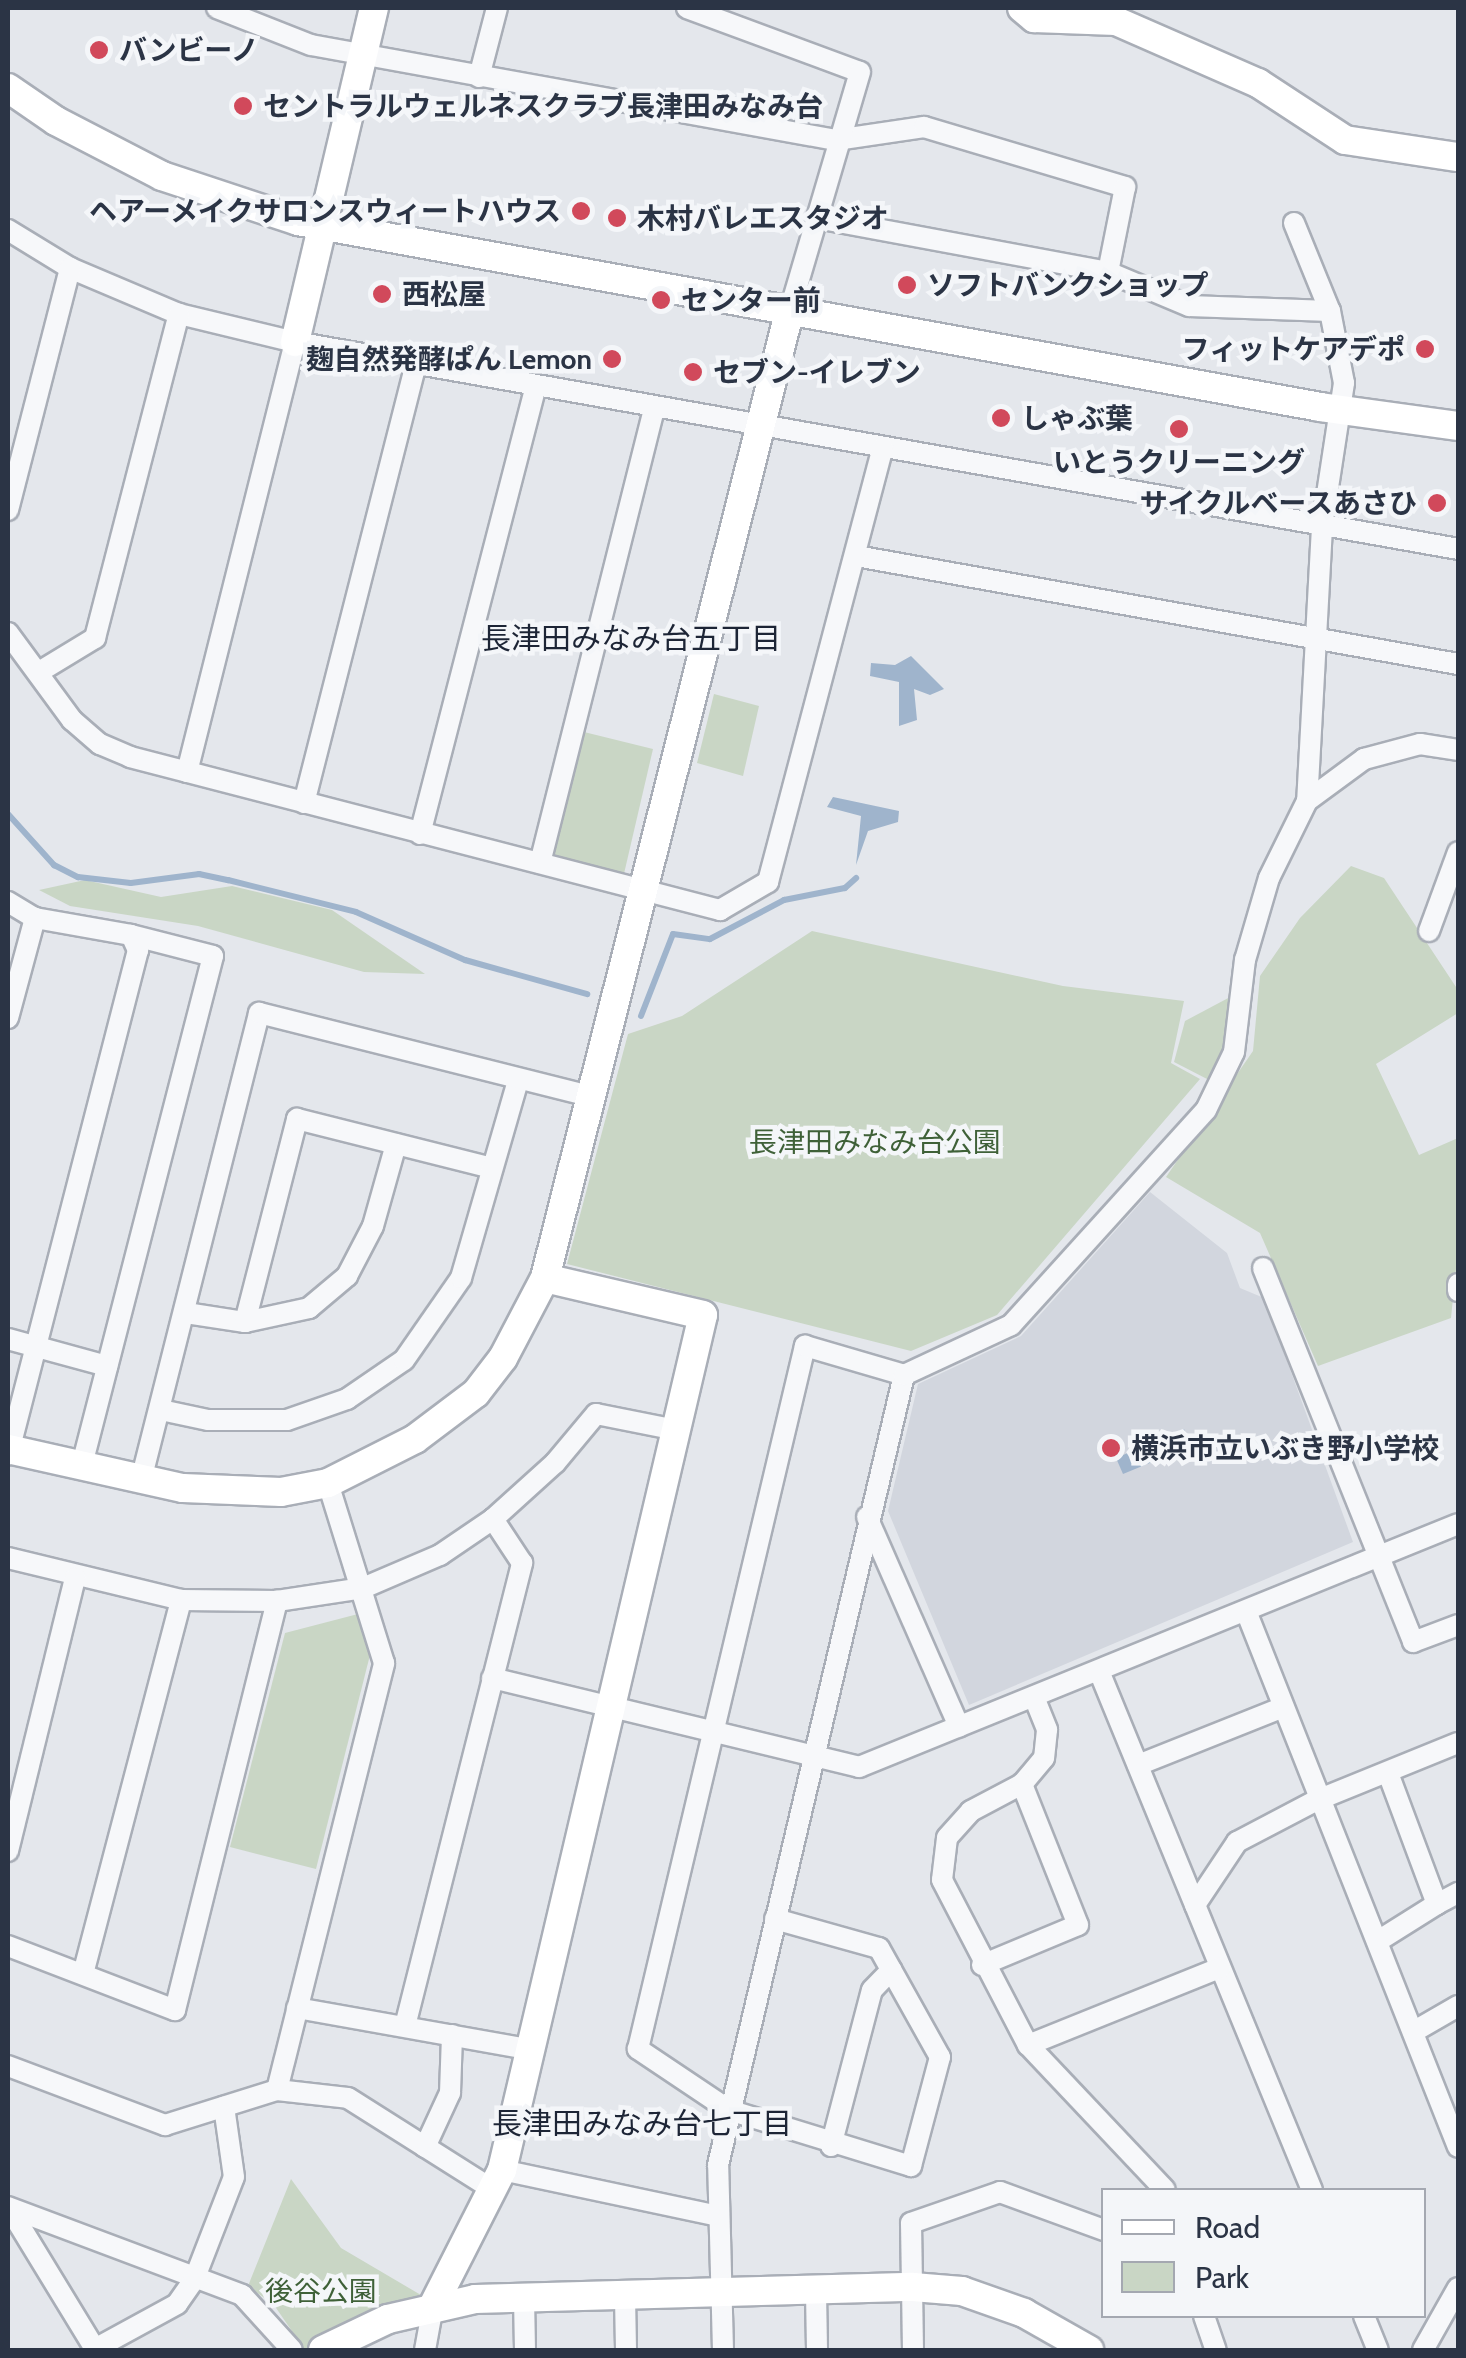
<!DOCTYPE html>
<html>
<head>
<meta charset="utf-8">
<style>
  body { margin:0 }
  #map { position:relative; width:1466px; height:2358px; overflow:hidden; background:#e4e7ec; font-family:Cabin,"Noto Sans JP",sans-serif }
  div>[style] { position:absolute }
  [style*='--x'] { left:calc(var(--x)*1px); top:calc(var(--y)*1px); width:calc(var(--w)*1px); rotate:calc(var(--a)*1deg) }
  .built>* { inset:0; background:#d2d6de }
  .green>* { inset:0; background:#c9d6c5 }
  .water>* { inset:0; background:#9fb4cc }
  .stream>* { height:6px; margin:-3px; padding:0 3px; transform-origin:3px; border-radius:3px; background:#9fb4cc }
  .roads { filter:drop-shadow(2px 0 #a9aeb7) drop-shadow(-2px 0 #a9aeb7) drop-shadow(0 2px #a9aeb7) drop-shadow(0 -2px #a9aeb7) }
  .street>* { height:20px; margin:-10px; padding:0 10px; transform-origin:10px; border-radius:10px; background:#f7f8fa }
  .secondary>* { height:28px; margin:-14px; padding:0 14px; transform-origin:14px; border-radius:14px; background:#fff }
  .dots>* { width:28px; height:28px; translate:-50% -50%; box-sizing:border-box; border:5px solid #f4f6f9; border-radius:50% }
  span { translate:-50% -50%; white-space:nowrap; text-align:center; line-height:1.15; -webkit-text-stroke:9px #f4f6f9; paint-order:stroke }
  .poi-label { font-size:28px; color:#2b3445; font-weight:700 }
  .left { translate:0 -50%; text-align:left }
  .right { translate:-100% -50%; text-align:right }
  .park-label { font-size:28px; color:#3f6138 }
  .neighbourhood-label { font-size:30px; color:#1d2536 }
  .frame { position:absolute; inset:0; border:10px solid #2b3445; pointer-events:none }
  .legend { position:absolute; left:1101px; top:2188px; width:325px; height:130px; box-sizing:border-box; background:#f4f6f9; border:2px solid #a4a8b1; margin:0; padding:12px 18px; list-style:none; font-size:30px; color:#2b3445 }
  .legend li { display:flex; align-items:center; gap:20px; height:50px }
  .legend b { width:50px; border:2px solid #a4a8b1 }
</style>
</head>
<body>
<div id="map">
  <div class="built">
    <i style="clip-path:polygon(1150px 1192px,1227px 1253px,1240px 1288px,1264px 1298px,1353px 1542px,969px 1705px,888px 1511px,918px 1384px,1021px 1336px)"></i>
  </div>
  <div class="green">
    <i style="clip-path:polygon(714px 694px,759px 706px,743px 776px,697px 763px)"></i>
    <i style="clip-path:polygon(584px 732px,653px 749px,623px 878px,550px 860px)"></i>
    <i style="clip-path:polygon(1351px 866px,1384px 878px,1458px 990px,1458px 1013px,1376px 1064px,1419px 1155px,1458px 1138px,1458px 1249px,1451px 1318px,1318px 1366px,1260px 1233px,1166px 1177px,1253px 1051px,1260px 976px,1300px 918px)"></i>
    <i style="clip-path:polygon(85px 880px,161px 897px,232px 886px,332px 910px,425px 974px,364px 972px,198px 926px,70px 906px,39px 890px)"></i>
    <i style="clip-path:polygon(812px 931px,1063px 986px,1184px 1001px,1171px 1063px,1200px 1079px,997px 1315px,911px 1351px,567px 1264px,628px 1034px,682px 1016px)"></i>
    <i style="clip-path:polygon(1232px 996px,1225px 1044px,1209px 1080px,1174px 1062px,1185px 1021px)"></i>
    <i style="clip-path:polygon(358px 1614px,371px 1651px,316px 1869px,230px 1847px,285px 1633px)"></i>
    <i style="clip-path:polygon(291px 2179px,341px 2248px,426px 2298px,305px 2350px,274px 2305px,248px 2286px)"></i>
  </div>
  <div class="water">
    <i style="clip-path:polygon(911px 656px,944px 689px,930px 695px,914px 689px,917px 720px,899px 726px,899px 682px,870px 676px,871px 663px,895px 665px)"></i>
    <i style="clip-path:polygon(833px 797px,899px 811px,898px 822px,868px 831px,856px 865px,861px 816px,827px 807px)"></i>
    <i style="clip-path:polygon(1184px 1429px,1191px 1446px,1123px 1474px,1116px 1458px)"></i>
  </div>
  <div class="stream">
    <i style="--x:8;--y:814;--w:69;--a:48"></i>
    <i style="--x:54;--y:865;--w:27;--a:27"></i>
    <i style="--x:78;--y:877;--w:53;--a:6.5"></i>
    <i style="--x:131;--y:883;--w:69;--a:-7.5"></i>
    <i style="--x:199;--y:874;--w:30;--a:12"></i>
    <i style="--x:228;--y:880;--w:132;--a:14"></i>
    <i style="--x:356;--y:912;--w:119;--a:23.8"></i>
    <i style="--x:465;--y:960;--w:127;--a:15.6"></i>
    <i style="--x:641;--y:1016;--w:88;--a:-68.7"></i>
    <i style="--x:673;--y:934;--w:37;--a:8"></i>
    <i style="--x:710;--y:939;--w:84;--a:-27.8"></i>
    <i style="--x:784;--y:900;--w:62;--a:-11.1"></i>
    <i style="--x:845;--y:888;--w:15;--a:-42"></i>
  </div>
  <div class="roads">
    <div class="street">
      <i style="--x:217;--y:8;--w:101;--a:21.5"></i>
      <i style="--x:311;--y:45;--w:534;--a:10.26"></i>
      <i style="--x:836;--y:140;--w:89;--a:-8.4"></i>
      <i style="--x:924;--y:127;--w:210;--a:16.6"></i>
      <i style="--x:1125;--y:187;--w:87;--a:101.3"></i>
      <i style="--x:687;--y:8;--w:184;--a:20.3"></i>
      <i style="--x:860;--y:72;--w:251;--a:106.4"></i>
      <i style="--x:479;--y:77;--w:71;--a:-75.4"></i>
      <i style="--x:817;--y:218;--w:296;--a:10.5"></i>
      <i style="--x:1108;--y:272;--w:88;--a:22.8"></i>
      <i style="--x:1189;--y:306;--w:141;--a:2"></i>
      <i style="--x:1294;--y:223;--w:95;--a:67.8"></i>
      <i style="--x:1330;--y:311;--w:73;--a:79"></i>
      <i style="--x:1344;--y:383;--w:146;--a:98.7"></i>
      <i style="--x:1322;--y:527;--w:274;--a:93.1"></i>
      <i style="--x:8;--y:230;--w:73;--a:31.5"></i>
      <i style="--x:70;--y:268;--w:118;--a:22.9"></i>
      <i style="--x:179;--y:314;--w:119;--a:13.6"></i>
      <i style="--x:295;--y:342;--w:1181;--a:10.09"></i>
      <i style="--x:8;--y:510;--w:250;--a:-75.6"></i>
      <i style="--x:856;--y:556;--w:612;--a:10.17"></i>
      <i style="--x:8;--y:633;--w:108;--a:53.7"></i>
      <i style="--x:72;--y:720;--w:37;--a:41"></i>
      <i style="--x:100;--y:744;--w:33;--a:23"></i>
      <i style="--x:130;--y:757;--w:610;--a:14.54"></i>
      <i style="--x:720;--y:910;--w:56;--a:-30.3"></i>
      <i style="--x:768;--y:882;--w:450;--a:-75.2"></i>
      <i style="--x:39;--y:672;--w:66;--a:-31.3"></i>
      <i style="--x:95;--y:638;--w:335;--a:-75.5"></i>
      <i style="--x:187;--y:772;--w:443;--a:-75.9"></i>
      <i style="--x:304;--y:803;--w:450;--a:-75.7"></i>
      <i style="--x:420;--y:834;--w:461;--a:-75.5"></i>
      <i style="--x:540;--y:863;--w:469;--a:-75.9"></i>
      <i style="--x:8;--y:902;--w:31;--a:31"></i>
      <i style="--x:35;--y:918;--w:97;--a:10"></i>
      <i style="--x:131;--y:935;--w:17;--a:65"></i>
      <i style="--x:138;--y:950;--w:521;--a:104.44"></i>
      <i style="--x:1429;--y:931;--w:84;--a:-69.8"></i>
      <i style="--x:8;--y:1018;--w:104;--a:-74.9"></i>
      <i style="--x:1263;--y:1268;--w:403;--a:68.1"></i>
      <i style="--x:1413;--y:1642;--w:48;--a:-20.7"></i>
      <i style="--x:1458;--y:1284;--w:7;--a:90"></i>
      <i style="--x:186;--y:1313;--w:60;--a:8.7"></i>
      <i style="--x:245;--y:1322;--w:66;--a:-12.3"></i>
      <i style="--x:309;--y:1308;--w:50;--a:-40.1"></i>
      <i style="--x:347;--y:1276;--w:56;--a:-62.5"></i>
      <i style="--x:373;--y:1226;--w:85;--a:-74.3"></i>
      <i style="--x:245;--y:1322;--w:210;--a:-75.6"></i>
      <i style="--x:297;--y:1119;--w:201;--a:14.1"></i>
      <i style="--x:8;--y:1339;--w:103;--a:15.3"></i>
      <i style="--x:161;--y:1410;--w:48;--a:12"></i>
      <i style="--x:208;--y:1420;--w:79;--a:0"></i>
      <i style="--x:287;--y:1420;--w:64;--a:-19.3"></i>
      <i style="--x:347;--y:1399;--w:69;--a:-34.4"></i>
      <i style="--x:404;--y:1360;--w:100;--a:-55.2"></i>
      <i style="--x:461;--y:1278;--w:205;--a:-73.9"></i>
      <i style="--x:85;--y:1453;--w:513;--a:-75.56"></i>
      <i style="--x:213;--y:956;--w:85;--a:-165.6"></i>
      <i style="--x:141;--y:1480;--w:482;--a:-75.8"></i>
      <i style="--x:259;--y:1013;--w:341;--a:14.1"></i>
      <i style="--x:867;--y:1517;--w:229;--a:66.3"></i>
      <i style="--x:8;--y:1558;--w:178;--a:13.6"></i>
      <i style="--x:181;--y:1600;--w:96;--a:0.6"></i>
      <i style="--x:277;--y:1601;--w:87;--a:-8.6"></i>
      <i style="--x:363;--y:1588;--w:84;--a:-23.2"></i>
      <i style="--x:440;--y:1555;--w:64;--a:-34.2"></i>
      <i style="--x:493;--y:1519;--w:84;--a:-42.1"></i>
      <i style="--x:555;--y:1463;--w:64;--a:-50.1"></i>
      <i style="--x:596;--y:1414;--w:82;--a:11.3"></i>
      <i style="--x:1246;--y:1611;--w:576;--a:68.42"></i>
      <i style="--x:1099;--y:1671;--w:561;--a:67.69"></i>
      <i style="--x:492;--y:1678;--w:378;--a:13.6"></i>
      <i style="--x:859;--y:1767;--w:646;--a:-22.08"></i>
      <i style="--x:1034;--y:1697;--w:35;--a:68"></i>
      <i style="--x:1047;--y:1730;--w:28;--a:96"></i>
      <i style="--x:1044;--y:1758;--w:34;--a:130"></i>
      <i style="--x:1022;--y:1784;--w:58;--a:152.1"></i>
      <i style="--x:971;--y:1811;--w:36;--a:132"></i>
      <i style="--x:947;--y:1838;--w:42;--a:96.8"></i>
      <i style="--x:942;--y:1880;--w:186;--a:62.5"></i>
      <i style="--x:1028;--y:2045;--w:199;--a:46.6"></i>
      <i style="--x:1138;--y:1765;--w:152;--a:-21.7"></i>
      <i style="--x:1388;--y:1773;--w:140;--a:69.5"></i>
      <i style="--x:1437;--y:1904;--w:24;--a:-28"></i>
      <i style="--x:8;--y:1851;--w:281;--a:-76.2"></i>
      <i style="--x:1195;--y:1905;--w:76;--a:-56.3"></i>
      <i style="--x:1237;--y:1842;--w:88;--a:-27.7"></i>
      <i style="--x:1315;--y:1801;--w:154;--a:-22.1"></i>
      <i style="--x:775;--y:1919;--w:108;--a:15.6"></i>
      <i style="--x:879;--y:1948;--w:125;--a:60.8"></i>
      <i style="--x:940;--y:2057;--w:113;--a:104.9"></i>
      <i style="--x:911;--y:2166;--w:190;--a:-162.9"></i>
      <i style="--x:729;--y:2110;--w:110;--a:-146.2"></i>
      <i style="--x:638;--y:2049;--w:723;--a:-76.64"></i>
      <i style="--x:805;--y:1346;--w:103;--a:16.3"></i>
      <i style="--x:1378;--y:1941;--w:70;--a:-32.1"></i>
      <i style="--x:8;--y:1946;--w:179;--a:21"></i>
      <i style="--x:175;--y:2010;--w:422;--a:-76"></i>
      <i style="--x:982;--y:1965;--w:104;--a:-22.6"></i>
      <i style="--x:1078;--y:1925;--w:152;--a:-111.7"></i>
      <i style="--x:83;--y:1974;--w:387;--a:-75.3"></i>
      <i style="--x:297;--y:2008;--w:239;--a:10.1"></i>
      <i style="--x:405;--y:2026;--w:478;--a:-75.8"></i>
      <i style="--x:522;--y:1563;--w:53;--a:-123.4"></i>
      <i style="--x:1413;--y:2032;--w:52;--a:-30"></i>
      <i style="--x:1028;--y:2045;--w:207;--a:-21.9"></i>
      <i style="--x:8;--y:2066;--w:168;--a:20.6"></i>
      <i style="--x:165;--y:2125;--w:117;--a:-17.4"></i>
      <i style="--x:277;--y:2090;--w:71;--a:6.4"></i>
      <i style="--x:348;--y:2098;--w:170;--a:32.3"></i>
      <i style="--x:277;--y:2090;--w:440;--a:-75.9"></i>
      <i style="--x:384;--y:1663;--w:189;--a:-107.3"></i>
      <i style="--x:831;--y:2146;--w:161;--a:-75.3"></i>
      <i style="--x:872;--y:1990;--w:28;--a:-46"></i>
      <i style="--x:425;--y:2147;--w:60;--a:-65.2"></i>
      <i style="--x:450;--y:2093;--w:58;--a:-88"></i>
      <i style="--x:502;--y:2170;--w:221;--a:12"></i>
      <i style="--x:8;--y:2207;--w:250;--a:20.6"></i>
      <i style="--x:242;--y:2295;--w:74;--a:47.7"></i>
      <i style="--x:9;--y:2208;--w:165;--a:58.6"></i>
      <i style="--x:816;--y:2292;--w:58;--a:89"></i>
      <i style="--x:625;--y:2297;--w:53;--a:88.9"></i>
      <i style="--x:524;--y:2298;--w:52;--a:88.9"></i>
      <i style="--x:1204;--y:2316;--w:36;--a:71"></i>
      <i style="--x:1364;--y:2316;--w:37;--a:68"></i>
      <i style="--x:93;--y:2350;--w:96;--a:-28.7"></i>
      <i style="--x:177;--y:2304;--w:29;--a:-55"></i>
      <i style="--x:194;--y:2280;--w:110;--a:-68.8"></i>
      <i style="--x:234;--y:2177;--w:71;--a:-98.1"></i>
      <i style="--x:425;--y:2350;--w:45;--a:-79.7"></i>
      <i style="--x:723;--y:2350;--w:185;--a:-91.5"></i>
      <i style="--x:718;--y:2165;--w:812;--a:-76.75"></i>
      <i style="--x:904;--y:1375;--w:118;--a:-25"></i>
      <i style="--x:1011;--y:1325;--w:290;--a:-47.8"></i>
      <i style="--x:1206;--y:1110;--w:64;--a:-64.2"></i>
      <i style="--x:1234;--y:1052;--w:93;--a:-83.2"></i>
      <i style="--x:1245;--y:960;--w:85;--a:-73.7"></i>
      <i style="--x:1269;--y:878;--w:86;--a:-63.7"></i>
      <i style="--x:1307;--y:801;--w:71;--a:-36.4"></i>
      <i style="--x:1364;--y:759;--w:58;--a:-15"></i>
      <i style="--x:1420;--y:744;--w:38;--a:9"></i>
      <i style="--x:913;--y:2350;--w:127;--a:-90.9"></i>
      <i style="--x:911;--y:2223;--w:94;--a:-19.2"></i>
      <i style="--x:1000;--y:2192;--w:111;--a:20.1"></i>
      <i style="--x:1423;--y:2350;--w:71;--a:-60.6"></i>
    </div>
    <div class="secondary">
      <i style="--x:1022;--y:8;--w:16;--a:40"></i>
      <i style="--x:1034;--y:18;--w:82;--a:2.1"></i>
      <i style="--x:1116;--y:21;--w:155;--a:23.6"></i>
      <i style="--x:1258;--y:83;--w:104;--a:33.2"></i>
      <i style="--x:1345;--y:140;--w:114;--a:8.6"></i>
      <i style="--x:8;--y:88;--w:58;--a:34.5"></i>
      <i style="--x:56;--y:121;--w:119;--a:27.4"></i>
      <i style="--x:162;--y:176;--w:143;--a:18.3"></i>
      <i style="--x:298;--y:221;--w:1039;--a:10.31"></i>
      <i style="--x:1320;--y:407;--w:139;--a:7.8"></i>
      <i style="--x:295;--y:342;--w:343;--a:-76.7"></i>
      <i style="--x:8;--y:1449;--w:179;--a:12.6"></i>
      <i style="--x:183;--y:1488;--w:98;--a:2.3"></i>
      <i style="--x:281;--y:1492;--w:48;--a:-10.8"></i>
      <i style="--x:328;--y:1483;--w:97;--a:-26.8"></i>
      <i style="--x:415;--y:1439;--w:76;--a:-37"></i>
      <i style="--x:476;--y:1393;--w:44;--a:-52.4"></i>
      <i style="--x:503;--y:1358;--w:90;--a:-62.3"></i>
      <i style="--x:545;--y:1278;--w:995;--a:-75.81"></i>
      <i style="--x:433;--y:2306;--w:153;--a:-63.1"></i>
      <i style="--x:502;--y:2170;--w:878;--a:-76.77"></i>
      <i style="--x:703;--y:1315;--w:162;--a:-166.8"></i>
      <i style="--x:323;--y:2350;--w:72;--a:-25.5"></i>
      <i style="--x:388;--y:2319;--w:89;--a:-12.9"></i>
      <i style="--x:475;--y:2299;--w:438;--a:-1.6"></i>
      <i style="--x:913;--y:2287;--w:49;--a:4.7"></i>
      <i style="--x:962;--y:2291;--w:66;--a:19.5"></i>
      <i style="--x:1024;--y:2313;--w:75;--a:29.6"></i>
    </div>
  </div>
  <div class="dots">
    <i style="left:99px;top:50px;background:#d1495b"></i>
    <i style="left:243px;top:106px;background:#d1495b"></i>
    <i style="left:581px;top:211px;background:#d1495b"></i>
    <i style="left:617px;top:218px;background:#d1495b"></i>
    <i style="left:907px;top:285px;background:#d1495b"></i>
    <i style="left:382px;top:294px;background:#d1495b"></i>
    <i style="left:661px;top:300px;background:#d1495b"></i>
    <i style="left:1425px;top:349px;background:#d1495b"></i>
    <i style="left:612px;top:359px;background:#d1495b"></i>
    <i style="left:693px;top:372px;background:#d1495b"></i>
    <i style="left:1001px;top:418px;background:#d1495b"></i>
    <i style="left:1179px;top:429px;background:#d1495b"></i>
    <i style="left:1437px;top:503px;background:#d1495b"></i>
    <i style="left:1111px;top:1448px;background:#d1495b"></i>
  </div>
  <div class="poi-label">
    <span class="left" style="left:119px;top:50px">バンビーノ</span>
    <span class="left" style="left:263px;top:106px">セントラルウェルネスクラブ長津田みなみ台</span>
    <span class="right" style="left:561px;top:211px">ヘアーメイクサロンスウィートハウス</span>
    <span class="left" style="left:637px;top:218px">木村バレエスタジオ</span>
    <span class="left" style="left:927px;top:285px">ソフトバンクショップ</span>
    <span class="left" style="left:402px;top:294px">西松屋</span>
    <span class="left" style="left:681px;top:300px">センター前</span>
    <span class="right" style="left:1405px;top:349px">フィットケアデポ</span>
    <span class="right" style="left:592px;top:359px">麹自然発酵ぱん Lemon</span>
    <span class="left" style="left:713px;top:372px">セブン-イレブン</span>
    <span class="left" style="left:1021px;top:418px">しゃぶ葉</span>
    <span style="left:1179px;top:462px">いとうクリーニング</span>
    <span class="right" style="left:1417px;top:503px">サイクルベースあさひ</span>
    <span class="left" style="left:1131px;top:1448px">横浜市立いぶき野小学校</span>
  </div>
  <div class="park-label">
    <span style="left:875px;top:1142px">長津田みなみ台公園</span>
    <span style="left:321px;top:2291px">後谷公園</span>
  </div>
  <div class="neighbourhood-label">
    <span style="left:631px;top:639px">長津田みなみ台五丁目</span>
    <span style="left:642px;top:2124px">長津田みなみ台七丁目</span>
  </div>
  <div class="frame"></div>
  <ul class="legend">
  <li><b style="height:12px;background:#fff"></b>Road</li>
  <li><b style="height:28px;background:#c9d6c5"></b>Park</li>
  </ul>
</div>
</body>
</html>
